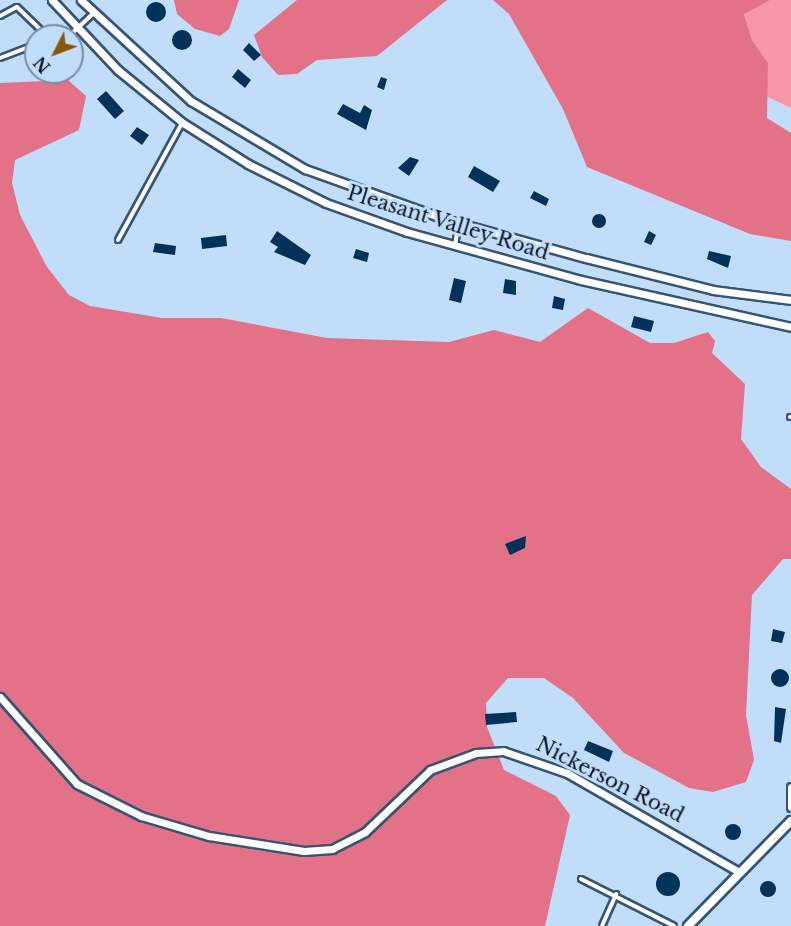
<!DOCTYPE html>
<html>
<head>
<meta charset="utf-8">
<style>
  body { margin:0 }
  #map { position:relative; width:791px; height:926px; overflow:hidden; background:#c2ddfa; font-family:"Libre Baskerville",serif }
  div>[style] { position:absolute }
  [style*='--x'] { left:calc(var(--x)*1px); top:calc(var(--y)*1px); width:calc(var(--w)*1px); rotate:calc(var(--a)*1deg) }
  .green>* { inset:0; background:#f996a7 }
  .forest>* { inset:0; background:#e37187 }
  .building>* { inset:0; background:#01325a }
  .round { border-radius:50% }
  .roads { filter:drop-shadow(2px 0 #375573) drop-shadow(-2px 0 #375573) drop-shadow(0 2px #375573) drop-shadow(0 -2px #375573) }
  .service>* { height:4px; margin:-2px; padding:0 2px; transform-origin:2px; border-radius:2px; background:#fff }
  .minor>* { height:7px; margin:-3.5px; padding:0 3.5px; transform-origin:3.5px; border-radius:3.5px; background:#fff }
  .tertiary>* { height:8px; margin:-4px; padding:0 4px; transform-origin:4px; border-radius:4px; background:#fff }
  span { translate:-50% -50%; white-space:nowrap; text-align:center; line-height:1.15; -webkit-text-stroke:6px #c2ddfa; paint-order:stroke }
  .street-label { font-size:20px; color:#0a1623 }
  .north { position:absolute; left:24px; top:24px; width:60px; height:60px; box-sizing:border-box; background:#c2ddfa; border:2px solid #788da4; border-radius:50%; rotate:228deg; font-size:16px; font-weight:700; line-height:24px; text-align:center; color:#0a1623 }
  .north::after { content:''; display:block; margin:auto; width:21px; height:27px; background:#8c5705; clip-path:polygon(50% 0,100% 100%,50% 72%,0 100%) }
</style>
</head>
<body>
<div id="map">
  <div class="green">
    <i style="clip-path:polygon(770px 0,791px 0,791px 108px,766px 96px,768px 63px,752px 40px,744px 13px)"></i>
  </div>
  <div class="forest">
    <i style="clip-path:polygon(174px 0,239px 0,229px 29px,220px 36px,195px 29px,177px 14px)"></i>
    <i style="clip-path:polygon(297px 0,447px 0,377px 56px,317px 60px,297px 74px,278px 75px,262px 57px,254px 35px)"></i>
    <i style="clip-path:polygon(493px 0,770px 0,744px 14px,752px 40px,768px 63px,767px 118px,791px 133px,791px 241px,750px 234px,587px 167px,563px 109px,509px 14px)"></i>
    <i style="clip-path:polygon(68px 80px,86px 96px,79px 130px,15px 160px,12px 183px,20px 215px,47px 267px,69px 295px,90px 306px,162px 318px,221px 318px,327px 338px,449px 342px,494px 330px,540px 342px,588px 308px,650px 343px,674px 343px,708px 332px,715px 341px,712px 353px,745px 384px,741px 439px,761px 467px,791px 489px,791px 559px,783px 559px,752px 595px,746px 715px,754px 760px,746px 782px,713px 792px,689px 788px,624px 753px,573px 698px,544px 678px,508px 678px,486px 703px,487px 727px,504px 770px,556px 796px,570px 815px,545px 926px,0 926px,0 83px)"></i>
  </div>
  <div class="building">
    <i class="round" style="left:146px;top:2px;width:20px;height:20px"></i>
    <i class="round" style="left:172px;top:30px;width:20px;height:20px"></i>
    <i style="clip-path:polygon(249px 43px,261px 55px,254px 61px,243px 50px)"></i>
    <i style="clip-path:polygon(238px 69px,251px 80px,245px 88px,232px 77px)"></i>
    <i style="clip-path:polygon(381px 77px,387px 79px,384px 90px,377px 87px)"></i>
    <i style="clip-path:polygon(106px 91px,124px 111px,115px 119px,97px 99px)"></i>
    <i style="clip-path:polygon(343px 104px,360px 113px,364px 105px,372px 110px,366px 130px,337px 114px)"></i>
    <i style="clip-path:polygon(137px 127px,149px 135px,142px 145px,130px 136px)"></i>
    <i style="clip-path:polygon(410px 157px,419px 160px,409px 176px,398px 168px)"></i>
    <i style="clip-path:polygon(474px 166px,500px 181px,493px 192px,468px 177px)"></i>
    <i style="clip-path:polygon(534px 191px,549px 199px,546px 206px,530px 198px)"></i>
    <i class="round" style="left:592px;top:214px;width:14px;height:14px"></i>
    <i style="clip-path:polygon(277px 231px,311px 255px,305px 265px,274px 252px,278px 247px,270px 242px)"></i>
    <i style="clip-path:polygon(649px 231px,656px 235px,651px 245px,644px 242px)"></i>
    <i style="clip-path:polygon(226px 235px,227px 246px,202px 249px,201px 238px)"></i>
    <i style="clip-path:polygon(155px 243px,176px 246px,175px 255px,153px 252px)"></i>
    <i style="clip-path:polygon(356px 249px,369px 253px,367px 262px,353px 258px)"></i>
    <i style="clip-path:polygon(709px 251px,731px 256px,728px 268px,707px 259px)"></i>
    <i style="clip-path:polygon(454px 278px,466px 281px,461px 303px,449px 300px)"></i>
    <i style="clip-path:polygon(505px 279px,516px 281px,516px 295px,503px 293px)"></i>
    <i style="clip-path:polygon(554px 296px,565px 299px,563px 310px,552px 308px)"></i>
    <i style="clip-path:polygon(634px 316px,654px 321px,651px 332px,631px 327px)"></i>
    <i style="clip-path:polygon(526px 536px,525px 548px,510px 555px,505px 544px)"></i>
    <i style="clip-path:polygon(773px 629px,785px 632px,782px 643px,771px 641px)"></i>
    <i class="round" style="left:771px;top:669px;width:18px;height:18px"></i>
    <i style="clip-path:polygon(775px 707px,786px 709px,781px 743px,774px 741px)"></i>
    <i style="clip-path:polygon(516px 712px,517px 722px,486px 725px,485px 714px)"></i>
    <i style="clip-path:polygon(588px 741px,613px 751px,609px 762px,584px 750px)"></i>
    <i class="round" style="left:725px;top:824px;width:16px;height:16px"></i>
    <i class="round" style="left:656px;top:872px;width:24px;height:24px"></i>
    <i class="round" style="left:760px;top:881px;width:16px;height:16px"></i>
  </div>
  <div class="roads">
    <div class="service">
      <i style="--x:0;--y:16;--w:19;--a:-28"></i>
      <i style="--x:17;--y:7;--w:42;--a:44"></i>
      <i style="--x:69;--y:36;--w:33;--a:-43"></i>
      <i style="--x:0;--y:58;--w:39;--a:-21"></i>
      <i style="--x:118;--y:240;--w:133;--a:-61.3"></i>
      <i style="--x:455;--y:245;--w:22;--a:-80"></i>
      <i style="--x:790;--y:417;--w:1;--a:0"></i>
      <i style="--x:581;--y:879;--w:104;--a:26.8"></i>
      <i style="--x:602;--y:926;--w:35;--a:-66"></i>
    </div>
    <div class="minor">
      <i style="--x:52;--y:0;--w:96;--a:46.7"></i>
      <i style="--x:118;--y:70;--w:84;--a:39.2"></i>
      <i style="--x:183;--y:123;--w:77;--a:32.2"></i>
      <i style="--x:248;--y:164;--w:87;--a:26.6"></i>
      <i style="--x:326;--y:203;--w:86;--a:19.7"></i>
      <i style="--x:407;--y:232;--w:180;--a:15.4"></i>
      <i style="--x:581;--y:280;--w:215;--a:12.6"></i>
      <i style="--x:81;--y:0;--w:149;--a:42.6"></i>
      <i style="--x:191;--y:101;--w:133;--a:30.8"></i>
      <i style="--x:305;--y:169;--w:149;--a:19.7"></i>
      <i style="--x:445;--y:219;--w:146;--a:15.5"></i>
      <i style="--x:586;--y:258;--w:131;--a:14.1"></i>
      <i style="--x:713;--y:290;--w:79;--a:7.3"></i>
      <i style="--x:0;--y:697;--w:116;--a:48.5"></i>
      <i style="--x:77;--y:784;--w:72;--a:26.6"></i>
      <i style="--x:141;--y:816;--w:71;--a:16.4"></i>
      <i style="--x:209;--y:836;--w:96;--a:9"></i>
      <i style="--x:304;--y:851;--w:28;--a:-4"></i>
      <i style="--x:332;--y:849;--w:37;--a:-27"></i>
      <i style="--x:365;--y:832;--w:90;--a:-43.6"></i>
      <i style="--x:430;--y:770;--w:49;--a:-20.3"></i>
      <i style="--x:476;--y:753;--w:27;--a:-4"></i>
      <i style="--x:503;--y:751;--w:68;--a:19"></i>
      <i style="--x:567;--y:773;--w:198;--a:29.9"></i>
      <i style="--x:791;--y:787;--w:20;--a:90"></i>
    </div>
    <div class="tertiary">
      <i style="--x:688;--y:926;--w:147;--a:-45.6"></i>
    </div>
  </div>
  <div class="street-label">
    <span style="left:448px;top:223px;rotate:17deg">Pleasant Valley Road</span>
    <span style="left:610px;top:780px;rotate:27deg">Nickerson Road</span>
  </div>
  <div class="north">N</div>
</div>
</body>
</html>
